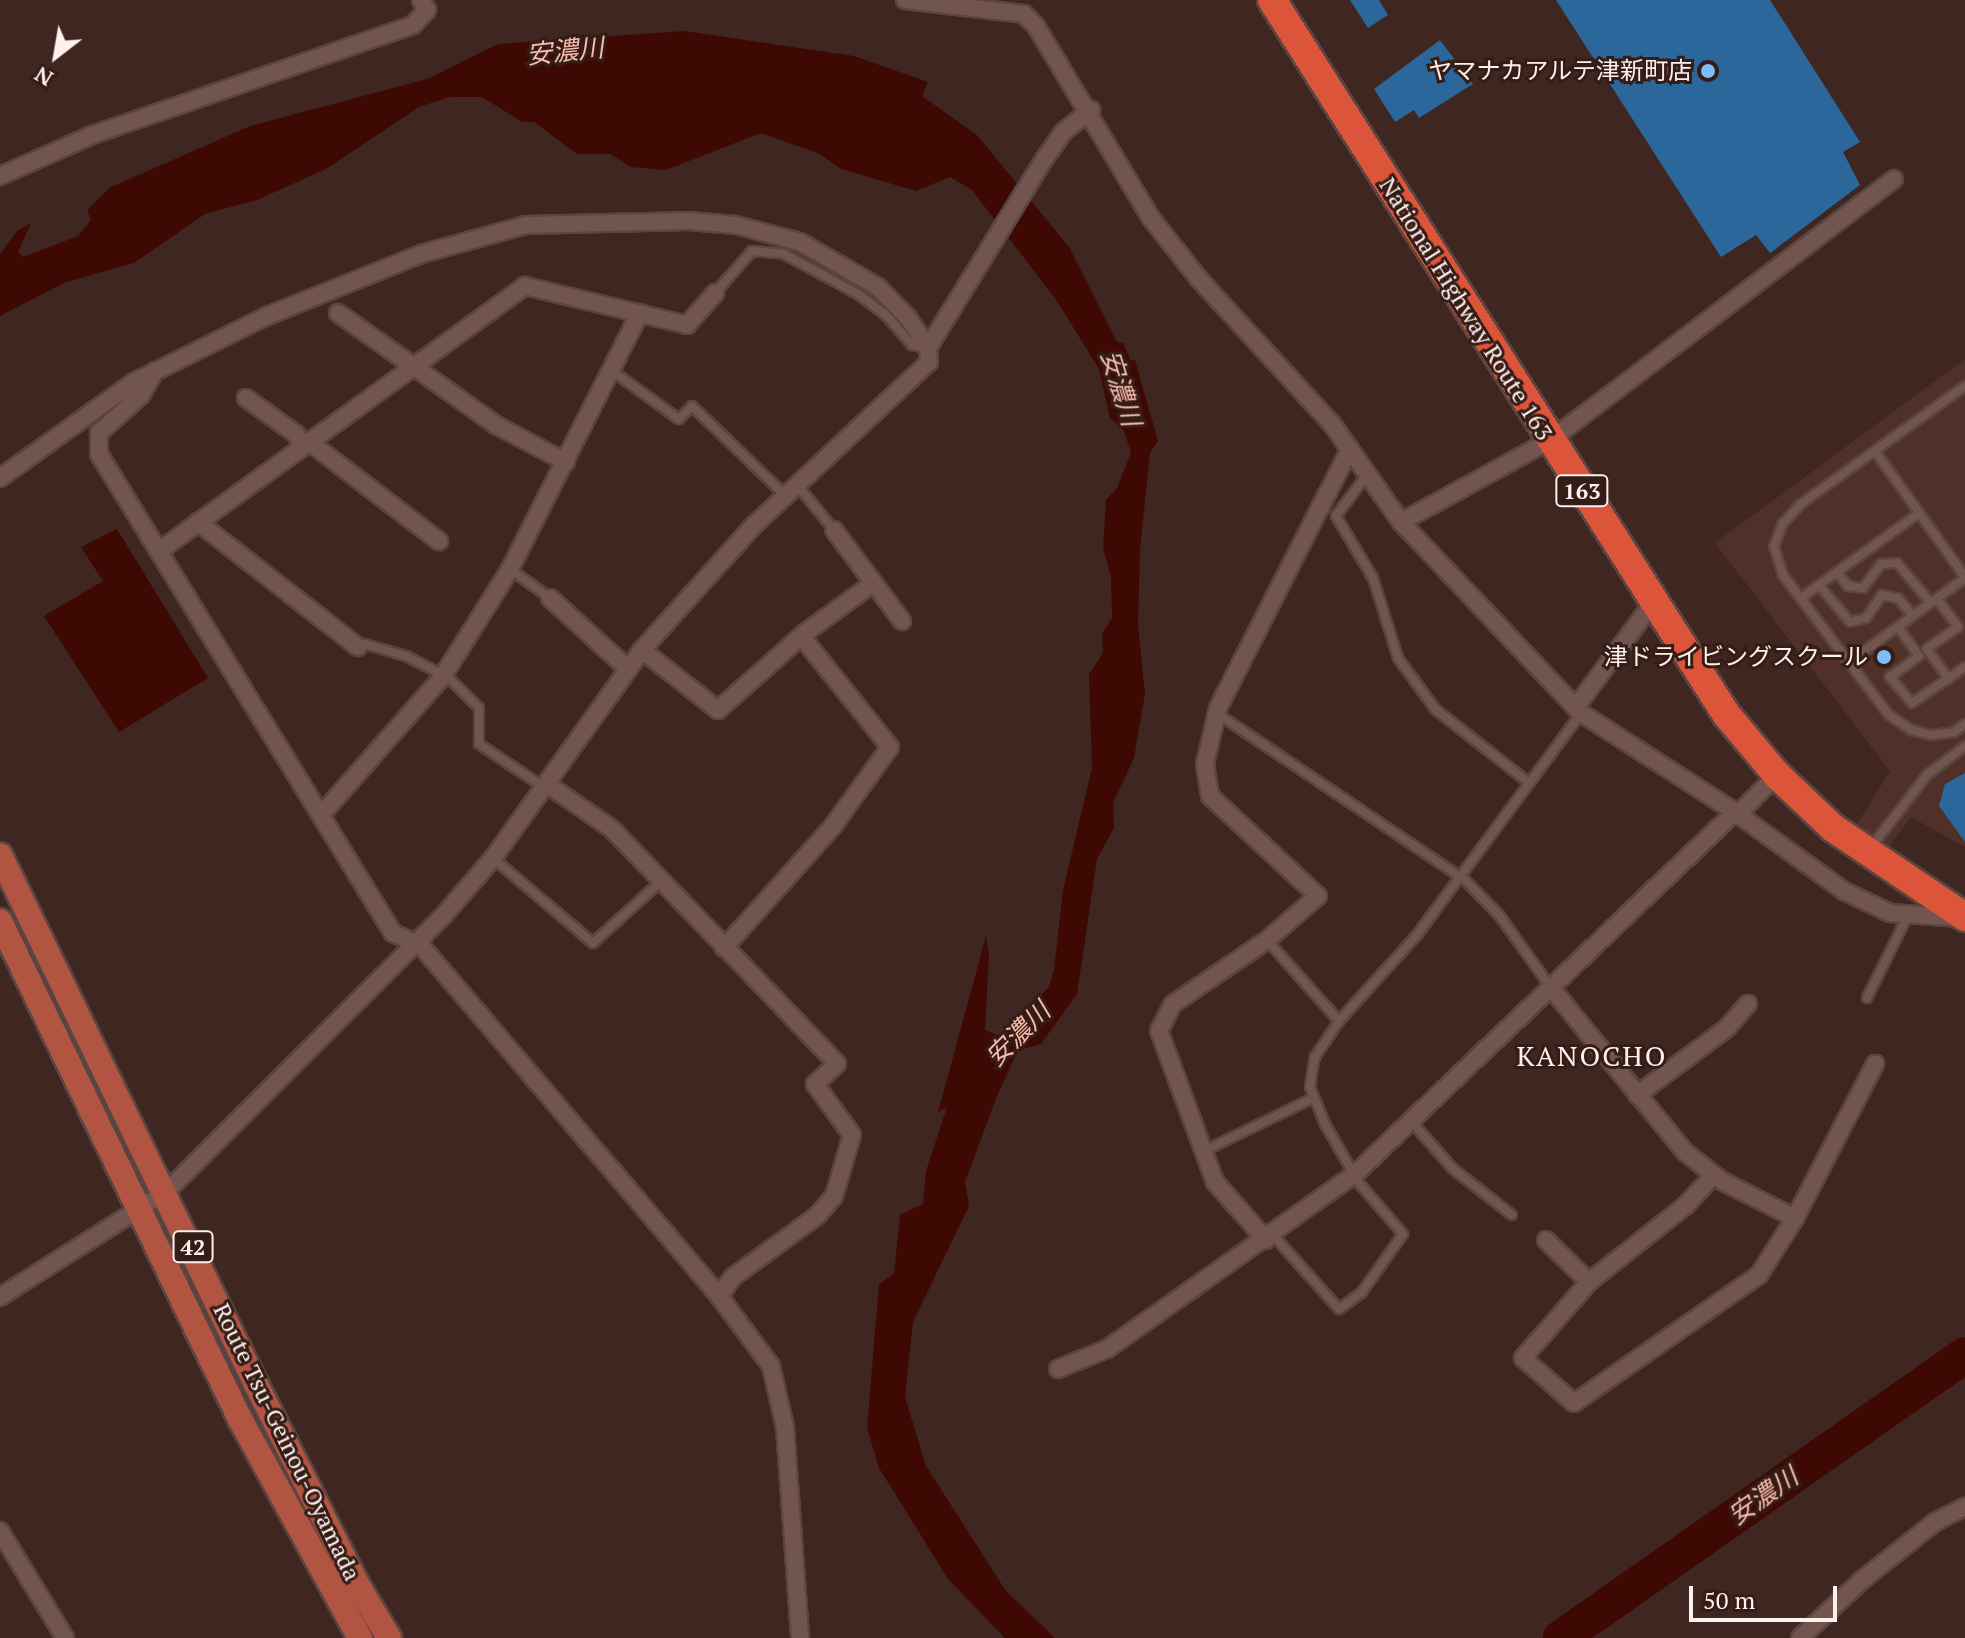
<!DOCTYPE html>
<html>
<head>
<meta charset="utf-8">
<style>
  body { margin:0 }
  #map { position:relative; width:1965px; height:1638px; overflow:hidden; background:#402621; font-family:"PT Serif","Noto Sans JP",serif }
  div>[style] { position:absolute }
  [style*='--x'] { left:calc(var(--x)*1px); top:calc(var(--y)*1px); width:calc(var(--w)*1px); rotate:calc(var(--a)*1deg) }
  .built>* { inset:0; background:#503029 }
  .water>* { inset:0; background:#3d0902 }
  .river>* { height:36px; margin:-18px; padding:0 18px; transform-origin:18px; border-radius:18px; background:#3d0902 }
  .building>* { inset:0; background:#2b679b }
  .roads { filter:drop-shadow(2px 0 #5a4540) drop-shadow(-2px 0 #5a4540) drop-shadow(0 2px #5a4540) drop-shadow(0 -2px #5a4540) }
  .lane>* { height:8px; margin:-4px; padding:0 4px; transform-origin:4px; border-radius:4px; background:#72554f }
  .street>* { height:16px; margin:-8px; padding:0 8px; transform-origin:8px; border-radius:8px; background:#72554f }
  .primary>* { height:24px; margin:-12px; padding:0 12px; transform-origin:12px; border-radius:12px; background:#b25442 }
  .highway>* { height:28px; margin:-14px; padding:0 14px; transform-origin:14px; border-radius:14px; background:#dc543a }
  .dots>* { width:22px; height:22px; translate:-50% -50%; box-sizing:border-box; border:4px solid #351d17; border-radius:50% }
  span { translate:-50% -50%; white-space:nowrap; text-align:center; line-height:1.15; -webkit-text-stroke:6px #351d17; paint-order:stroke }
  .shield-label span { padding:2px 6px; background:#351d17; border:2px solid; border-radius:6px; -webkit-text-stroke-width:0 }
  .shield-label { font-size:22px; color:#fef0ed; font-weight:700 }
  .poi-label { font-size:24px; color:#fef0ed }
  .right { translate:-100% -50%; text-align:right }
  .street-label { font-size:24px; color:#fef0ed }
  .water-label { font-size:26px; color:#fbbaab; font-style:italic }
  .quarter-label { font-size:28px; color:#fef0ed; letter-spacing:2px }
  .north { position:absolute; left:16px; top:16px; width:80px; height:80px; -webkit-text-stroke:6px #351d17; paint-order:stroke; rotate:211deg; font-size:22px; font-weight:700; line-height:32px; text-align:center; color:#fef0ed }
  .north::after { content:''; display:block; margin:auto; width:28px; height:36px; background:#fef0ed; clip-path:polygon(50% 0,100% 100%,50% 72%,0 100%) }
  .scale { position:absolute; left:1689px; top:1586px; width:148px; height:36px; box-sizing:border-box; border:4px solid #fef0ed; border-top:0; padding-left:10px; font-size:24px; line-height:28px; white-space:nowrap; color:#fef0ed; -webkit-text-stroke:6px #351d17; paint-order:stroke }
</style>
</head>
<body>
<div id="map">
  <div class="built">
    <i style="clip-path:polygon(1965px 359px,1965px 847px,1911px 817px,1885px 852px,1852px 832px,1890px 771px,1715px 543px)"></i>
  </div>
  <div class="water">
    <i style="clip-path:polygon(685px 31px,854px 56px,928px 82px,922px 96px,977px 135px,1069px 247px,1117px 342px,1123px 343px,1131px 361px,1135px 360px,1158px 441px,1150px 453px,1140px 549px,1138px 625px,1145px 694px,1134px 758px,1113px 803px,1114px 828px,1097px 859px,1077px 994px,1041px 1044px,1018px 1050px,997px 1096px,965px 1182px,969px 1206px,913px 1322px,905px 1397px,926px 1466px,1006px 1591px,1055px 1638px,1005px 1638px,948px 1579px,879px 1468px,867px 1428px,879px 1284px,894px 1274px,900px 1215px,923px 1204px,926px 1171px,947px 1107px,938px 1112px,986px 936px,989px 956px,985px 1030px,1001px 1036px,1049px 987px,1054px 970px,1063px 890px,1092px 768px,1089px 674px,1103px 653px,1102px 634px,1112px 618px,1111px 577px,1103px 548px,1106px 500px,1117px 488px,1131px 453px,1124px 431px,1110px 418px,1099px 369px,1057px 301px,972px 190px,950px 177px,916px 191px,841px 169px,820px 154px,761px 133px,666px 170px,631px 167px,610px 154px,577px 154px,534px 122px,522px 122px,482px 97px,450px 97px,419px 107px,326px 169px,257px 200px,205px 214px,134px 263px,66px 282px,0 316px,0 254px,18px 230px,31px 223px,18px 252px,23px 257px,78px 236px,91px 220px,87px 210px,109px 188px,250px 126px,427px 79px,498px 44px)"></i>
    <i style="clip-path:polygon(117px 529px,208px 678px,119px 732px,44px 616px,103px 581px,81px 547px)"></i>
  </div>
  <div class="river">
    <i style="--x:1561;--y:1638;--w:493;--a:-35"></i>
  </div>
  <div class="building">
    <i style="clip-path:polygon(1350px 0,1379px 0,1388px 15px,1368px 28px)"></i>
    <i style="clip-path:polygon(1556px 0,1770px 0,1860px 142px,1843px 152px,1860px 185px,1770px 253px,1756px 235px,1721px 257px)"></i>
    <i style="clip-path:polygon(1440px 40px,1473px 84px,1419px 118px,1414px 110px,1395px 122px,1374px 89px)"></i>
    <i style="clip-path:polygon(1965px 773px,1965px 842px,1939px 806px,1945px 784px)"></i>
  </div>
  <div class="roads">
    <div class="lane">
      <i style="--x:715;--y:293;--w:56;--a:-48.6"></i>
      <i style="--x:752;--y:251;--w:32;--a:5"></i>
      <i style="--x:784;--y:254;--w:84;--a:28.4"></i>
      <i style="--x:858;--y:294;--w:34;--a:37"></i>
      <i style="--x:885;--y:314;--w:41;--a:48.9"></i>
      <i style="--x:912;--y:345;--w:15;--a:11"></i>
      <i style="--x:611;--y:370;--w:84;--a:35.8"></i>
      <i style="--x:679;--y:419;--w:18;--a:-45"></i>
      <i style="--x:692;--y:406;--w:130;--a:43.8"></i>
      <i style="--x:1965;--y:386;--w:202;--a:144.3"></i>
      <i style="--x:1801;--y:504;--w:26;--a:133"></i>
      <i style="--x:1783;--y:523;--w:25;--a:111"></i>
      <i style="--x:1774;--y:546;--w:30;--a:73"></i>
      <i style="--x:1783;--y:575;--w:176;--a:52.9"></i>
      <i style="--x:1889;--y:715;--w:27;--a:34"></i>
      <i style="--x:1911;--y:730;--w:21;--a:14"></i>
      <i style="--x:1931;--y:735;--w:23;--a:-7"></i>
      <i style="--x:1954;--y:732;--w:14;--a:-36"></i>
      <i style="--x:1875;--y:451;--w:155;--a:54.5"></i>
      <i style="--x:1366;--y:476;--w:50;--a:126.9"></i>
      <i style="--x:1336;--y:516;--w:72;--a:59.2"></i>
      <i style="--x:1373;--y:578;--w:84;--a:72.6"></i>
      <i style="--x:1398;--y:658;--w:63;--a:54"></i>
      <i style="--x:1435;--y:709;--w:118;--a:38.1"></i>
      <i style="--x:798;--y:486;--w:57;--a:50.7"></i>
      <i style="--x:510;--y:569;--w:49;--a:35.9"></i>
      <i style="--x:1837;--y:572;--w:18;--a:52"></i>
      <i style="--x:1848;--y:586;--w:15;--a:8"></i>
      <i style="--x:1863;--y:588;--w:30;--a:-53"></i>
      <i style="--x:1881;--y:564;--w:16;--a:-4"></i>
      <i style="--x:1897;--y:563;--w:52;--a:49.6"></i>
      <i style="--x:1819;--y:585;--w:48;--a:50"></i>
      <i style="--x:1850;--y:622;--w:16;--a:-14"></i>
      <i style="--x:1866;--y:618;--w:28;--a:-55"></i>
      <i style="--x:1882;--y:595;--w:16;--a:11"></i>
      <i style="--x:1898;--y:598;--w:23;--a:50"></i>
      <i style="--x:1801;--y:598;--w:145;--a:-35.8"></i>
      <i style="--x:1937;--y:599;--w:35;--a:53"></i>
      <i style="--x:1958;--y:627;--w:38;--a:145"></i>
      <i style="--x:1927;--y:649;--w:37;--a:54"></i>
      <i style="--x:1898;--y:627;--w:36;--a:54"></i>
      <i style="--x:1919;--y:656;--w:36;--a:144"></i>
      <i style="--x:1890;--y:677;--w:34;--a:50"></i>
      <i style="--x:1912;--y:703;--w:64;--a:-34.2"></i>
      <i style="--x:359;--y:647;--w:7;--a:-27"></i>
      <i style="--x:365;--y:644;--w:43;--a:16.3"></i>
      <i style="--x:406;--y:656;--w:48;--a:27.1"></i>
      <i style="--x:449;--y:678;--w:42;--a:45"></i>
      <i style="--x:479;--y:708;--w:36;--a:90"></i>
      <i style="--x:479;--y:744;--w:79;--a:33.7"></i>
      <i style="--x:1849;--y:662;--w:143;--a:-35.9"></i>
      <i style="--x:1218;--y:714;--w:298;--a:33.9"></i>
      <i style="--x:1465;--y:880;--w:49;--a:45.8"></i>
      <i style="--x:1499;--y:915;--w:91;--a:54.4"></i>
      <i style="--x:1871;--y:847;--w:91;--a:-52.1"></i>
      <i style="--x:1927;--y:775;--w:48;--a:-37.3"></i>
      <i style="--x:493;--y:858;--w:131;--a:40.4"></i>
      <i style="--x:593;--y:943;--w:91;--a:-42.3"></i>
      <i style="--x:1267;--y:940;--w:108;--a:48.4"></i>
      <i style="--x:1867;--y:998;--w:90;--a:-63.7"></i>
      <i style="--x:1411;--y:1121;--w:62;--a:48.9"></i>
      <i style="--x:1452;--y:1168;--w:76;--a:38.1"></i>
      <i style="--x:1202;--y:1152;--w:123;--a:-25.9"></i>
      <i style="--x:1273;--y:1235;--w:99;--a:48.3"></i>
      <i style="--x:1339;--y:1309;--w:29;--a:-36"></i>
      <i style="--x:1362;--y:1292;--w:71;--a:-54.7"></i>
      <i style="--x:1403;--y:1234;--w:67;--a:-130.8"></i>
      <i style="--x:1359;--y:1183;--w:68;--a:-120"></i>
      <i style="--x:1325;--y:1124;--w:40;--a:-112"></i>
      <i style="--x:1310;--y:1087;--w:30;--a:-81"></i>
      <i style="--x:1315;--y:1057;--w:43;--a:-56.3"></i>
      <i style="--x:1339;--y:1021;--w:116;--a:-47.8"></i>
      <i style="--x:1417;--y:935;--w:276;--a:-53.5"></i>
    </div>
    <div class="street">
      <i style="--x:905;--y:0;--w:120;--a:6.7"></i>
      <i style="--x:1024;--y:14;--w:17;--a:45"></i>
      <i style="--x:1036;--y:26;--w:224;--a:59.1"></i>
      <i style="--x:1151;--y:218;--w:78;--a:51.8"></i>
      <i style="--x:1199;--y:279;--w:197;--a:47.5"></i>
      <i style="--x:1332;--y:424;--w:120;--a:54.9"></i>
      <i style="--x:1401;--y:522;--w:262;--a:46.7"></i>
      <i style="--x:1581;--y:713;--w:183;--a:32.7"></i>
      <i style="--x:1735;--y:812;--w:135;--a:35.9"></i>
      <i style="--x:1844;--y:891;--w:51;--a:25.6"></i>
      <i style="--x:1890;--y:913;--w:71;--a:4"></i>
      <i style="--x:0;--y:176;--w:101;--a:-24"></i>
      <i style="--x:92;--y:135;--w:339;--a:-18.9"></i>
      <i style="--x:413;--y:25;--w:21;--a:-47"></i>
      <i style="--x:427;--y:10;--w:12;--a:-121"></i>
      <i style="--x:338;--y:313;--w:194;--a:35.3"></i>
      <i style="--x:496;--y:425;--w:79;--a:27.9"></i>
      <i style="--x:928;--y:348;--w:220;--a:-58.4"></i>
      <i style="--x:1043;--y:161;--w:35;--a:-55"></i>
      <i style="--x:1063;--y:132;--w:36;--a:-38"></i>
      <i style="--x:155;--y:371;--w:28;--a:120"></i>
      <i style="--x:141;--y:395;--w:57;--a:137.9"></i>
      <i style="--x:99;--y:433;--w:21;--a:90"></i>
      <i style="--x:99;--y:454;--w:562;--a:58.46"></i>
      <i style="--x:393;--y:933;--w:23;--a:25"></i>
      <i style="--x:246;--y:398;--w:62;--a:35.8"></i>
      <i style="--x:296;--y:434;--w:13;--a:61"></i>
      <i style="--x:308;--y:441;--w:165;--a:37.4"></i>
      <i style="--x:0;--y:478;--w:165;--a:-35.6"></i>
      <i style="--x:134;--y:382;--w:148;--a:-26.4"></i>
      <i style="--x:267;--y:316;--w:166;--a:-21.9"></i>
      <i style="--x:421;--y:254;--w:109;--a:-15.4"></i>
      <i style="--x:526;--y:225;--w:163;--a:-1.4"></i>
      <i style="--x:689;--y:221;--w:47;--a:4.9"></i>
      <i style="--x:736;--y:225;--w:66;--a:14.9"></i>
      <i style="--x:800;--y:242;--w:90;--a:30"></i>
      <i style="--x:878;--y:287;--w:43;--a:45.9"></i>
      <i style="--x:908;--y:318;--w:36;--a:56"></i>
      <i style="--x:928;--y:348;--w:14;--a:86"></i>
      <i style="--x:929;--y:362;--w:239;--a:137"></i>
      <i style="--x:754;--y:525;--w:168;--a:131.9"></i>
      <i style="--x:642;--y:650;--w:256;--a:125.6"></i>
      <i style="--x:493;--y:858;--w:75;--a:130.7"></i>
      <i style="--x:444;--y:915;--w:391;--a:135.1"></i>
      <i style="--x:167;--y:1191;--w:198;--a:147.6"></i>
      <i style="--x:198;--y:522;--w:203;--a:38"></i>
      <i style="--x:1401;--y:522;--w:169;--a:-28.7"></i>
      <i style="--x:1549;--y:441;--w:433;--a:-37.2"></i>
      <i style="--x:834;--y:530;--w:114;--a:53.2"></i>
      <i style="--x:159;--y:551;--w:452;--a:-35.9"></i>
      <i style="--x:525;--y:286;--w:167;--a:13.5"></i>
      <i style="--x:687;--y:325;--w:43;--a:-48.8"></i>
      <i style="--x:550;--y:598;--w:104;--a:42.3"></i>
      <i style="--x:642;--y:650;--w:97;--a:38.3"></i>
      <i style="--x:718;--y:710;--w:118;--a:-41.6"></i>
      <i style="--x:806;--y:632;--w:82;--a:-36"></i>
      <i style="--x:1576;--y:707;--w:133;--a:-53.6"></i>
      <i style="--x:547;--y:784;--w:79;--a:34.7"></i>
      <i style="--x:612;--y:829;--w:325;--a:46.2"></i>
      <i style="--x:837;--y:1064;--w:30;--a:138"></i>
      <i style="--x:815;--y:1084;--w:63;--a:54"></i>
      <i style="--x:852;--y:1135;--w:64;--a:106.4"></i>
      <i style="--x:834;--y:1196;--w:25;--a:130"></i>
      <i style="--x:818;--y:1215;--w:105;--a:143.9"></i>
      <i style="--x:733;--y:1277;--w:24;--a:126"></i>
      <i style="--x:1738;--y:814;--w:55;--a:-45"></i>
      <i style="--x:321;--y:815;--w:185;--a:-48.7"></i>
      <i style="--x:443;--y:676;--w:126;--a:-57.9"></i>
      <i style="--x:510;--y:569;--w:287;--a:-63.1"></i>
      <i style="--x:417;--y:941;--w:466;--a:49.6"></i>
      <i style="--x:719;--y:1296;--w:87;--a:53.4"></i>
      <i style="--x:771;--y:1366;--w:63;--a:77.1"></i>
      <i style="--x:785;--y:1427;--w:212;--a:85.9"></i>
      <i style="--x:724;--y:948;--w:164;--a:-48.2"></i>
      <i style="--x:833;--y:826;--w:97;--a:-54.2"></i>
      <i style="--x:890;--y:747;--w:141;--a:-128.7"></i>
      <i style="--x:1552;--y:989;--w:210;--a:50.8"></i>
      <i style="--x:1685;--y:1152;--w:47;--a:38.1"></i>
      <i style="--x:1722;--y:1181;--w:82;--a:26.9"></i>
      <i style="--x:1795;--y:1218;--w:174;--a:-62.5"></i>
      <i style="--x:1637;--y:1095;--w:112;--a:-36.7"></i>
      <i style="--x:1727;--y:1028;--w:32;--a:-49"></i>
      <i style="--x:1266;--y:1240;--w:77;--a:-131.3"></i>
      <i style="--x:1215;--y:1182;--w:161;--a:-110.3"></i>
      <i style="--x:1159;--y:1031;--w:30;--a:-63"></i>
      <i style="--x:1173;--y:1004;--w:114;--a:-34.2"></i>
      <i style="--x:1267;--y:940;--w:67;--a:-40.8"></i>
      <i style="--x:1318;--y:896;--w:147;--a:-137.2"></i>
      <i style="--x:1210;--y:796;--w:32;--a:-99"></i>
      <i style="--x:1205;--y:764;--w:57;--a:-76.9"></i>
      <i style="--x:1218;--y:708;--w:291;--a:-63"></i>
      <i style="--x:1546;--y:1240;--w:60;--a:44.3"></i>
      <i style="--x:1589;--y:1282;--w:124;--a:-38.4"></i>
      <i style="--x:1686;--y:1205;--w:41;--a:-47"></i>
      <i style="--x:1589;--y:1282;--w:101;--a:131"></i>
      <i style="--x:1523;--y:1358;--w:68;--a:41.4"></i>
      <i style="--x:1574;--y:1403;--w:225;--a:-34.7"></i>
      <i style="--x:1759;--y:1275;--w:67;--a:-57.7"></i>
      <i style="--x:1058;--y:1369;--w:53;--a:-22.2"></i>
      <i style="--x:1107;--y:1349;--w:302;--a:-35.2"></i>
      <i style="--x:1354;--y:1175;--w:526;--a:-43.61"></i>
      <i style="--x:0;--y:1531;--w:125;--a:58.7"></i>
      <i style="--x:1800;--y:1638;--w:83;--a:-43.1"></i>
      <i style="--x:1861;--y:1581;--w:95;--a:-38.6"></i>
      <i style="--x:1935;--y:1522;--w:34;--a:-27"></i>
    </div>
    <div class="primary">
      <i style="--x:0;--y:855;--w:588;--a:64.18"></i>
      <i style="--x:256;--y:1384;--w:224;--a:63.2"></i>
      <i style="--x:357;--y:1584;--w:63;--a:59.3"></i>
      <i style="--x:0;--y:921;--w:553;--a:64.27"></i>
      <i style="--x:240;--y:1419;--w:250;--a:61.3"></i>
    </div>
    <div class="highway">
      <i style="--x:1272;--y:0;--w:846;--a:57.55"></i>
      <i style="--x:1726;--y:714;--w:80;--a:50.1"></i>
      <i style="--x:1777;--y:775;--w:77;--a:43.4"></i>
      <i style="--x:1833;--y:828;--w:159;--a:34"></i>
    </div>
  </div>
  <div class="dots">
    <i style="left:1708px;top:71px;background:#7dbef9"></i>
    <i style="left:1884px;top:657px;background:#7dbef9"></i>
  </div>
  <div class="shield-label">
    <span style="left:1582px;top:491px">163</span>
    <span style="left:193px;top:1247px">42</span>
  </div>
  <div class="poi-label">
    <span class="right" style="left:1692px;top:71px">ヤマナカアルテ津新町店</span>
    <span class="right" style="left:1868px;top:657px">津ドライビングスクール</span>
  </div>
  <div class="street-label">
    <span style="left:1466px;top:309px;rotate:58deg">National Highway Route 163</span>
    <span style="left:287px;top:1442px;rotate:64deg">Route Tsu-Geinou-Oyamada</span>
  </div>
  <div class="water-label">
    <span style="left:565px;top:51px;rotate:-6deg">安濃川</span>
    <span style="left:1121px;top:388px;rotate:73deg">安濃川</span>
    <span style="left:1018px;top:1034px;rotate:-45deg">安濃川</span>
    <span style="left:1763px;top:1496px;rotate:-35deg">安濃川</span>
  </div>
  <div class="quarter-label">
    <span style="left:1592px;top:1056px">KANOCHO</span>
  </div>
  <div class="north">N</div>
  <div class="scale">50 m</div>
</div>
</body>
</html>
